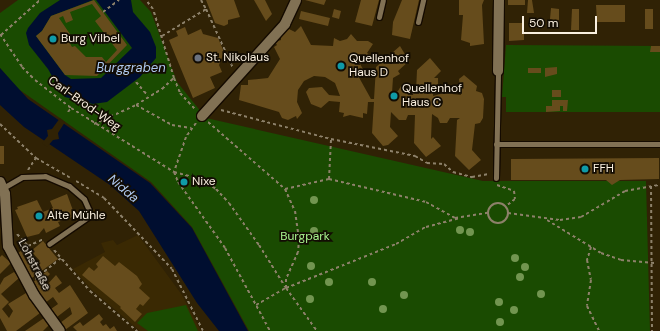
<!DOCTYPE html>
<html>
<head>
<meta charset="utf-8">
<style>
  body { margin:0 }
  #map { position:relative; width:660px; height:331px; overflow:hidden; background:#302205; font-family:"DM Sans",sans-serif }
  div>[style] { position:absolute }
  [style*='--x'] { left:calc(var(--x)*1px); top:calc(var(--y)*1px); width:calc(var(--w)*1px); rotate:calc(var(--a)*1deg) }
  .built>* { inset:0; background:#3a2903 }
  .green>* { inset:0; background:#1a4b01 }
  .water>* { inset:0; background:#000e30 }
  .pier>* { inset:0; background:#302205 }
  .building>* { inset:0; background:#664c1c }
  .path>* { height:2px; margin-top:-1px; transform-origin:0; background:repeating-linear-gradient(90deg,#8d816a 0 3px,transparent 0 6px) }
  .path>.ring { margin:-1px; padding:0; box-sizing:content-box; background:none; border:2px solid #8d816a; border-radius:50% }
  .roads { filter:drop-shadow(1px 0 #150b00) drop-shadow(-1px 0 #150b00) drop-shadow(0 1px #150b00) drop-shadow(0 -1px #150b00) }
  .service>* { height:5px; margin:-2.5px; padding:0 2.5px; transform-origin:2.5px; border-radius:2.5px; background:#817154 }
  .minor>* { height:10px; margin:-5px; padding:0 5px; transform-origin:5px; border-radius:5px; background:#817154 }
  .trees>* { width:8px; height:8px; margin:-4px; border-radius:50%; background:#729550 }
  .dots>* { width:11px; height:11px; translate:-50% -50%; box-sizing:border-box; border:2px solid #120c03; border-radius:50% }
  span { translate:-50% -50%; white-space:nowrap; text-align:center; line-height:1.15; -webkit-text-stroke:3.5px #120c03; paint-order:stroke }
  .poi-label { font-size:12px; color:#faf0e0 }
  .left { translate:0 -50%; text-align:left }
  .street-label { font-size:12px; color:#faf0e0 }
  .park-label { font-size:12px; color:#a8f38e }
  .water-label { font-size:13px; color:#aec8ee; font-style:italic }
  .scale { position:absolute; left:522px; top:16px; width:75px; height:18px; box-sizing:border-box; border:2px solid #faf0e0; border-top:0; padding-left:5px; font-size:12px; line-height:14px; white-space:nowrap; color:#faf0e0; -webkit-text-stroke:3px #120c03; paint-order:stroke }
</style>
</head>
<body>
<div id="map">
  <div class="built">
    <i style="clip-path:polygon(138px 235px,182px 295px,201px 331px,140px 331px,92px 290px,73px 269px,105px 252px,101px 243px,113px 240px,117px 245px)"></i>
  </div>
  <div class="green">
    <i style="clip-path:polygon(18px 0,140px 0,151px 12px,177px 82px,206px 118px,483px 181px,646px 181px,650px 331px,249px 331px,192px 227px,151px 182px,17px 88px,0 68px,0 13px)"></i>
    <i style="clip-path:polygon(506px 45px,660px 46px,660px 112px,506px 112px,506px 97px,502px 97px)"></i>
    <i style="clip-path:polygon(186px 305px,198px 331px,148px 331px,137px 323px,147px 313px)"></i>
  </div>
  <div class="water">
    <i style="clip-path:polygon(60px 0,93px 0,51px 16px,42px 31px,36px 36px,65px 75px,71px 79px,101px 78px,132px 48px,96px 0,131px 0,133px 12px,150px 32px,156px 47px,156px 58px,140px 77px,107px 102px,93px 104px,65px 97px,55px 87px,57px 85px,48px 69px,29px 45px,26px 33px,28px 28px,40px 13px)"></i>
    <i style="clip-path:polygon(0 68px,28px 99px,150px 183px,192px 228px,248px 331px,219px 331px,197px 303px,139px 211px,110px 185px,24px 127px,0 105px)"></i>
  </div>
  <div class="pier">
    <i style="clip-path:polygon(60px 118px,65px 122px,58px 133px,59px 139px,53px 140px,47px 147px,42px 143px,48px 136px,47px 130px,52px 129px)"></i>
  </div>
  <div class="building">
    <i style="clip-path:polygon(evenodd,94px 0,127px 45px,97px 76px,65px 75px,36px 36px,42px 31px,51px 16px,94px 0,92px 4px,101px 16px,95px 21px,117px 50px,106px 62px,102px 57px,86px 57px,75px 46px,72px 47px,68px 40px,72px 37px,59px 18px,63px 16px,66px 23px,73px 20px,70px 12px,92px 4px)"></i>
    <i style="clip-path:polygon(206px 0,234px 0,240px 17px,228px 20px,228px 24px,224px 26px,215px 23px)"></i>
    <i style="clip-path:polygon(254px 0,265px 0,272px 14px,266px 21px)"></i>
    <i style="clip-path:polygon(305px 0,326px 0,324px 5px)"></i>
    <i style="clip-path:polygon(361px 0,379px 0,372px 26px,355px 22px)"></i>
    <i style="clip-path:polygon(402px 0,419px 0,410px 39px,392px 35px,393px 22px)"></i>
    <i style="clip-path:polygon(459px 0,484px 0,482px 5px,484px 44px,470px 46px,470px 43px,461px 40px,463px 15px,459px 15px)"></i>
    <i style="clip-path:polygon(508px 0,525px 0,525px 5px,508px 5px)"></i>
    <i style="clip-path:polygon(528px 0,532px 0,534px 13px,527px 13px)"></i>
    <i style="clip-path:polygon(596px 5px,625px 5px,625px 22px,597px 22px)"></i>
    <i style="clip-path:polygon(551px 8px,559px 9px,559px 20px,550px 19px)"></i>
    <i style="clip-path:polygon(334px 9px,341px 11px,339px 19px,332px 17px)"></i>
    <i style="clip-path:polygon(572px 9px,579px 9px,579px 30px,571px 30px)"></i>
    <i style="clip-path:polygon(645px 9px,653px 9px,653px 29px,645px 29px)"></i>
    <i style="clip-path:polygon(301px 11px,330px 18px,328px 26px,299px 19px)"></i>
    <i style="clip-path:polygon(509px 23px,524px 23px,524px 40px,509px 41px)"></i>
    <i style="clip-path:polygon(301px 26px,311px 45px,333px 46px,334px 38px,340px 41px,347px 39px,351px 34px,357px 41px,368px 41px,373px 44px,367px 53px,372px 56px,368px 61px,364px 58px,360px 64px,363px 69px,356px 72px,371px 99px,374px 99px,376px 67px,400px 46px,409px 61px,398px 71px,400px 74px,393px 78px,392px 93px,398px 91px,401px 86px,416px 92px,417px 70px,430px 58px,441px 71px,434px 78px,438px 78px,438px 85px,434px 85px,433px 96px,440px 94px,442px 89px,449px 89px,452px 94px,461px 95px,459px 79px,464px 75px,477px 86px,476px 91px,482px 93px,484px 99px,483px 118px,480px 123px,475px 124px,472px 150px,481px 160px,469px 170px,455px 156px,457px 120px,460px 118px,450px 118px,447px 123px,440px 123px,438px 118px,432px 114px,431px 139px,433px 137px,441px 146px,426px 157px,414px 143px,415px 115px,408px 115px,406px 120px,399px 120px,391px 112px,390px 127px,398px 136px,388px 145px,383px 146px,372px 133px,374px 102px,368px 102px,367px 114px,363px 113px,363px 118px,350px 115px,343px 117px,344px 113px,339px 112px,340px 102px,329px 101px,321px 108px,311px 104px,306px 92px,309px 88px,322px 87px,329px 95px,340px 96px,335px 83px,325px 77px,314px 76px,304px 81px,298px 90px,297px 102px,302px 113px,297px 119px,296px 116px,288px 120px,282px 118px,279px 112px,239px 100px,241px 85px,248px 85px,248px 80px,268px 78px,280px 59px,274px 47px,277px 45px,275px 42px,281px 40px,281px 34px,289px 29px,295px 32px)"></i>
    <i style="clip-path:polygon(185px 27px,188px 35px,201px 29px,203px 34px,218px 38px,224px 52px,219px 65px,222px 72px,210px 77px,215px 88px,193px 98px,169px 40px,178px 36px,176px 31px)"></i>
    <i style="clip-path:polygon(651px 46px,660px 46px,660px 52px,650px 52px)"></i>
    <i style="clip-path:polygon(557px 67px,557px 74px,545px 77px,545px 68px)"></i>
    <i style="clip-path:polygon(528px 68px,541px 68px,541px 73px,528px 73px)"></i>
    <i style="clip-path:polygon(552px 90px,561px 90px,561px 97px,552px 97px)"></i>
    <i style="clip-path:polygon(552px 100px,568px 100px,567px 111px,563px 111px,563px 106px,560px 106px,560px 111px,546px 112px,546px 106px,552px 106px)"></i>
    <i style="clip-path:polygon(0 146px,4px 146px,4px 164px,0 164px)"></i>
    <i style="clip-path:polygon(659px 158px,659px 179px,620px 180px,612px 185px,606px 180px,511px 180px,511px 159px)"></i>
    <i style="clip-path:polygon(67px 194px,75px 216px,58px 222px,60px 226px,46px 233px,44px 228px,39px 234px,27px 237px,15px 210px,18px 209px,17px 207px,37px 200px,43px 212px,53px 208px,50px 201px)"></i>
    <i style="clip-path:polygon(43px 241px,58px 259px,29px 280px,16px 254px,26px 248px,35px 265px,40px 261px,31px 251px)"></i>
    <i style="clip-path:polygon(2px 255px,11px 263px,0 274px,0 257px)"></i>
    <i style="clip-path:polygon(103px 256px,115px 266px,119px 262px,137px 276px,142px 284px,139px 288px,150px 298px,143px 306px,140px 304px,136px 309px,142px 314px,135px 322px,120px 308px,121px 307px,82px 275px,89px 267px,94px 271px,98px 267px,96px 264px)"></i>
    <i style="clip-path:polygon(47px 271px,50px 274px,42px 282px,46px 286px,56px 275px,62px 283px,55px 288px,59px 293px,70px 285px,88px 313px,65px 330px,60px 323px,72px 314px,70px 307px,57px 317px,51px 309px,58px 304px,53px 297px,45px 303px,31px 284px)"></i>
    <i style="clip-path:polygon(14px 272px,19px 278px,1px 294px,9px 302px,2px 309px,9px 318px,13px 311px,8px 304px,26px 293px,40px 313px,16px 331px,7px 331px,0 318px,0 285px,4px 278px)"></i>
    <i style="clip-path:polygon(99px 314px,103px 319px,100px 322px,103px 326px,106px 324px,110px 329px,114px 326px,117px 331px,77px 331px,73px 327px,80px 322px,83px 326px)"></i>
    <i style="clip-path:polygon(44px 318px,49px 325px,43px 331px,25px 331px)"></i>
  </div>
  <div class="path">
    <i style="--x:201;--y:0;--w:10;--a:61"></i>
    <i style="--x:103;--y:12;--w:20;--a:-37"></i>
    <i style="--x:0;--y:34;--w:40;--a:56"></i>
    <i style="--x:22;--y:67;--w:18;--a:45"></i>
    <i style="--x:35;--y:80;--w:46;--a:37.9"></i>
    <i style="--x:71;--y:108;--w:121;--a:31.9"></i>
    <i style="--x:174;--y:172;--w:30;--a:15"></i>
    <i style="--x:203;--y:180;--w:16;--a:35"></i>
    <i style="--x:216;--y:189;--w:19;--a:47"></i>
    <i style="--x:229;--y:203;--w:52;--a:54.5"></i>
    <i style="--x:259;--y:245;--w:51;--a:57.9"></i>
    <i style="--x:286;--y:288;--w:53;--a:54.2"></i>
    <i style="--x:1;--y:35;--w:52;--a:-41.9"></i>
    <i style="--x:162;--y:36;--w:52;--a:-31.5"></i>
    <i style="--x:206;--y:9;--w:65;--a:65.4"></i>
    <i style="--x:174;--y:78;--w:16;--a:68"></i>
    <i style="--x:180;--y:93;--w:22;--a:47"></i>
    <i style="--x:136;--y:82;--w:18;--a:49"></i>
    <i style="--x:136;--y:105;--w:41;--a:29.1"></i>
    <i style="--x:172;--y:125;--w:19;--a:9"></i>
    <i style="--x:221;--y:110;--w:114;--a:14.8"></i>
    <i style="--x:331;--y:139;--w:86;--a:11.4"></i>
    <i style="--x:415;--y:156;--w:14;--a:30"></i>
    <i style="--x:427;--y:163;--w:17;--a:3"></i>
    <i style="--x:444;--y:164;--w:12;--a:42"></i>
    <i style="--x:453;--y:172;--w:20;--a:15"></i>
    <i style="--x:472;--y:177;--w:17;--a:-10"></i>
    <i style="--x:68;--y:112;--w:5;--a:-53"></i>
    <i style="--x:208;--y:122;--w:102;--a:41"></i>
    <i style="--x:285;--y:189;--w:45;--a:-12.8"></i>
    <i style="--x:329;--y:179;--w:40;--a:-87.1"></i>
    <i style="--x:196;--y:123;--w:17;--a:126"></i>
    <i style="--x:186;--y:137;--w:37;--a:109"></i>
    <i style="--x:174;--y:172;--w:11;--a:68"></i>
    <i style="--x:178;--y:182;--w:81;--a:54.5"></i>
    <i style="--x:225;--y:248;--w:94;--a:61.5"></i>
    <i style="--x:0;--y:124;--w:50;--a:43.4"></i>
    <i style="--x:36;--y:158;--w:39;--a:30"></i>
    <i style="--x:94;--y:124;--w:46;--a:-24.3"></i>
    <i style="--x:136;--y:105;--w:31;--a:-32"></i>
    <i style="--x:162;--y:89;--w:16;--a:-43"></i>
    <i style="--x:174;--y:78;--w:72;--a:-106.9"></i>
    <i style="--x:153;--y:9;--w:11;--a:-128"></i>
    <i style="--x:28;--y:170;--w:17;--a:-57"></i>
    <i style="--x:329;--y:179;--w:100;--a:13.3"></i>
    <i style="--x:426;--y:202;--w:33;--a:29"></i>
    <i style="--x:455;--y:218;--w:33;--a:-9"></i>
    <i style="--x:76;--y:181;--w:33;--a:31"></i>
    <i style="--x:104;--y:198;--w:98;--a:46.2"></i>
    <i style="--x:172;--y:269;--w:69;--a:63.4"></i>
    <i style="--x:497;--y:185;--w:18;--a:19"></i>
    <i style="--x:514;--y:191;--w:8;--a:83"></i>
    <i style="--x:515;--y:199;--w:11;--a:142"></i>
    <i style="--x:651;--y:186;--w:145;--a:89.6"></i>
    <i style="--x:285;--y:189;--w:24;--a:66"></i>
    <i style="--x:295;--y:211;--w:28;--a:82"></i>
    <i style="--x:299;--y:239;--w:13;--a:94"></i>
    <i style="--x:298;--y:252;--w:30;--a:114"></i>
    <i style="--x:286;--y:279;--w:8;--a:90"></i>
    <i class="ring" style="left:488px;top:203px;width:18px;height:18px"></i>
    <i style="--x:508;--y:213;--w:52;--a:7.7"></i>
    <i style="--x:560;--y:220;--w:21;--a:-8"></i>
    <i style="--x:581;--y:217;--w:51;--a:-30.6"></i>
    <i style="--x:625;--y:191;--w:36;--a:-10"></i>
    <i style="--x:547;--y:220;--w:63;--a:31.4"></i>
    <i style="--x:601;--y:253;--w:21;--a:19"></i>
    <i style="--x:621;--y:260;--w:36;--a:5"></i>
    <i style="--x:17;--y:234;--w:16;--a:47"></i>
    <i style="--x:28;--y:246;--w:17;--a:-24"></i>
    <i style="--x:591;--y:247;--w:14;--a:107"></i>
    <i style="--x:587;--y:260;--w:20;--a:79"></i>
    <i style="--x:591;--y:280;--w:26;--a:99"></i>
    <i style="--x:587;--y:306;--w:28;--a:64"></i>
    <i style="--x:54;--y:250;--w:55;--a:48.7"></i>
    <i style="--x:90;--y:291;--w:62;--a:40.4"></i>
    <i style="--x:35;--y:279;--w:33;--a:-39"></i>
    <i style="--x:256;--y:305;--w:34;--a:-30"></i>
    <i style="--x:286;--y:288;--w:118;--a:-21.8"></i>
    <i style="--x:396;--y:244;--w:34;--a:-30"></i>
    <i style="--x:426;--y:227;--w:34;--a:-15"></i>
  </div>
  <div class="roads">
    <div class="service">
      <i style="--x:379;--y:17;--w:17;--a:-77"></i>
      <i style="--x:418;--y:22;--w:23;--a:-77"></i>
      <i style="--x:496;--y:144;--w:164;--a:0"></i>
      <i style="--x:496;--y:178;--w:107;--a:-88.9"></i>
      <i style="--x:3;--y:188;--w:22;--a:-30"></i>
      <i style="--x:22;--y:177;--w:23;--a:-2"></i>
      <i style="--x:45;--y:176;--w:26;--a:23"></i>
      <i style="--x:69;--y:186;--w:20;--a:41"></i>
      <i style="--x:84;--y:199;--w:12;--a:66"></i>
      <i style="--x:89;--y:210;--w:7;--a:98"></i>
      <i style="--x:88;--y:217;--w:47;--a:145.3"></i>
    </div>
    <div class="minor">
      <i style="--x:498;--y:71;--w:71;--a:-89.2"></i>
      <i style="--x:202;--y:116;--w:124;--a:-47.9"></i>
      <i style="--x:285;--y:24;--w:26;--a:-65"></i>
      <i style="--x:0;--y:182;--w:13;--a:67"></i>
      <i style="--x:5;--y:194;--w:52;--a:86.7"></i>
      <i style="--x:8;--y:246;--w:55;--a:62"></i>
      <i style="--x:34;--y:295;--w:44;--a:54.2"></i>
    </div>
  </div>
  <div class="trees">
    <i style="left:314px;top:200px"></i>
    <i style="left:460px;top:230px"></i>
    <i style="left:314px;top:231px"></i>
    <i style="left:470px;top:232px"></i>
    <i style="left:515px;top:258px"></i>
    <i style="left:311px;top:266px"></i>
    <i style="left:525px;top:267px"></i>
    <i style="left:520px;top:277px"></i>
    <i style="left:329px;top:282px"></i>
    <i style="left:372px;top:282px"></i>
    <i style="left:541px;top:294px"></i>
    <i style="left:404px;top:295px"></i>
    <i style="left:310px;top:299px"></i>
    <i style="left:499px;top:302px"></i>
    <i style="left:383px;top:309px"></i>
    <i style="left:514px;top:310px"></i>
    <i style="left:500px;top:322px"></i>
  </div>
  <div class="dots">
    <i style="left:53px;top:39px;background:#0f9aa8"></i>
    <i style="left:198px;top:58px;background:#6b7280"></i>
    <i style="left:341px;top:66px;background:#0f9aa8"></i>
    <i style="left:394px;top:96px;background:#0f9aa8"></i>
    <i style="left:585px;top:169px;background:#0f9aa8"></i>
    <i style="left:184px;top:182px;background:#0f9aa8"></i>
    <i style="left:39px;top:216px;background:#0f9aa8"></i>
  </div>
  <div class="poi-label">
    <span class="left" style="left:61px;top:39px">Burg Vilbel</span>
    <span class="left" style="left:206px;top:58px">St. Nikolaus</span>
    <span class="left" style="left:349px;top:66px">Quellenhof<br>Haus D</span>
    <span class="left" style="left:402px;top:96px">Quellenhof<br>Haus C</span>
    <span class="left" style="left:593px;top:169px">FFH</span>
    <span class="left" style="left:192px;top:182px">Nixe</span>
    <span class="left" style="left:47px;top:216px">Alte Mühle</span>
  </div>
  <div class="street-label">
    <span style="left:84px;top:104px;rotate:35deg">Carl-Brod-Weg</span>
    <span style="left:34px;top:265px;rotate:62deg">Lohstraße</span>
  </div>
  <div class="park-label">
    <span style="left:305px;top:237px">Burgpark</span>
  </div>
  <div class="water-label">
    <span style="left:131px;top:68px">Burggraben</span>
    <span style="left:123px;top:189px;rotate:40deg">Nidda</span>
  </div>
  <div class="scale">50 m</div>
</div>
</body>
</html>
